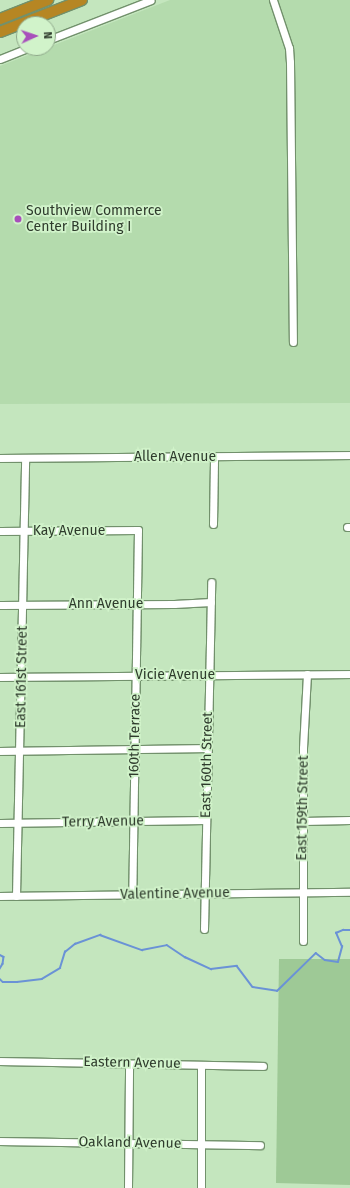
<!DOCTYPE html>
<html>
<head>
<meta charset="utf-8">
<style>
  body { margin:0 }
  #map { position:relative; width:350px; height:1188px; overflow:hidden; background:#c4e6be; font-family:"Fira Sans",sans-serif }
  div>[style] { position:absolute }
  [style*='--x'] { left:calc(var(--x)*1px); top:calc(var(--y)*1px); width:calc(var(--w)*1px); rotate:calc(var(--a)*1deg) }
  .built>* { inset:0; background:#b4dbad }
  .green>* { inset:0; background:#9ec996 }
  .stream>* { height:1.5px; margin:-0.75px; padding:0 0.75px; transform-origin:0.75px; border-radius:0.75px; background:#6a92d6 }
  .roads { filter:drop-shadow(1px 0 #72916c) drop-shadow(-1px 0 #72916c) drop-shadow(0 1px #72916c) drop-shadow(0 -1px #72916c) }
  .minor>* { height:7px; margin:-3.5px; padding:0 3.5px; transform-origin:3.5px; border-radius:3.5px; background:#fff }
  .highway>* { height:10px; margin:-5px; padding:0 5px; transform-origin:5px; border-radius:5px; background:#b68623 }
  .dots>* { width:11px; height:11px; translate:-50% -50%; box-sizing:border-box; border:2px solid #d1f3ca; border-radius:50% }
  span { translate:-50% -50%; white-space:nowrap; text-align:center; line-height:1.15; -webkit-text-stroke:3.5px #d1f3ca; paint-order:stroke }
  .poi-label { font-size:14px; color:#2e3b2c }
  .left { translate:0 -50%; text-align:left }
  .street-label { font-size:14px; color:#2e3b2c }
  .north { position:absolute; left:16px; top:16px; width:40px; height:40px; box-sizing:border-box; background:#d1f3ca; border:1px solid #90a98b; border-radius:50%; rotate:87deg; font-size:11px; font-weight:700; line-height:16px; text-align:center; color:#2e3b2c }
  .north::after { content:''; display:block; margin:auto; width:14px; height:18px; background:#a84fbb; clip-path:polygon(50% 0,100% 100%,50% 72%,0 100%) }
</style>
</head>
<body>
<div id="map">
  <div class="built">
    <i style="clip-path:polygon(170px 0,350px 0,350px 403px,0 404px,0 66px)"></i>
  </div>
  <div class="green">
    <i style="clip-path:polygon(279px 959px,350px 959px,350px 1185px,276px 1183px)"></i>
  </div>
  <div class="stream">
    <i style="--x:0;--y:955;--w:4;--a:27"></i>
    <i style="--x:4;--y:957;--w:7;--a:98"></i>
    <i style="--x:3;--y:964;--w:6;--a:121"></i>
    <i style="--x:0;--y:979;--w:4;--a:45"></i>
    <i style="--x:3;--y:982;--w:14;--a:0"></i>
    <i style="--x:17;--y:982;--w:25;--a:-7"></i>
    <i style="--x:42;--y:979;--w:21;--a:-31"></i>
    <i style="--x:60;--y:968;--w:17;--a:-73"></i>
    <i style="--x:65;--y:952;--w:13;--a:-39"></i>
    <i style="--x:75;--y:944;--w:27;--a:-20"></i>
    <i style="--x:100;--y:935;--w:45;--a:19.7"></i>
    <i style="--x:142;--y:950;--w:25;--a:-11"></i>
    <i style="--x:167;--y:945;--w:22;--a:34"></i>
    <i style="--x:185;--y:957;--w:29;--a:25"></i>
    <i style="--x:211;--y:969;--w:26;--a:-7"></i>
    <i style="--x:237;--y:966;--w:26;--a:53"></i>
    <i style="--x:253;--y:987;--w:24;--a:9"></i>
    <i style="--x:277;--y:991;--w:54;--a:-44.3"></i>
    <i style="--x:316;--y:953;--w:11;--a:38"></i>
    <i style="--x:325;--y:960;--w:13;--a:9"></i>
    <i style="--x:338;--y:962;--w:16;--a:-75"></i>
    <i style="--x:342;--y:947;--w:15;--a:-113"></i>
    <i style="--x:336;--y:933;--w:8;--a:-23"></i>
    <i style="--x:343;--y:930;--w:7;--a:0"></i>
  </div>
  <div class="roads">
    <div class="minor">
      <i style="--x:273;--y:0;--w:51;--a:71.6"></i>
      <i style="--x:289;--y:48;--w:14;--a:86"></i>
      <i style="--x:290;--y:62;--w:280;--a:89.4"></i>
      <i style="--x:48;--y:40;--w:110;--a:-21.2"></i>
      <i style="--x:0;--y:59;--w:29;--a:-22"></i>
      <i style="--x:0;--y:458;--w:350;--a:-0.5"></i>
      <i style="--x:213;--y:524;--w:67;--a:-89.1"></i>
      <i style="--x:347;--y:527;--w:3;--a:0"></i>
      <i style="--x:0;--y:531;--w:138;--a:-0.4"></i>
      <i style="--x:138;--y:530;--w:365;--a:90.9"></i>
      <i style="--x:0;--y:605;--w:174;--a:-0.3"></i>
      <i style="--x:174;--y:604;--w:37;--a:-3"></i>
      <i style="--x:0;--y:677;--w:350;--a:-0.5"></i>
      <i style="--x:0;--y:751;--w:207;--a:-0.8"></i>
      <i style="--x:303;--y:821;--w:47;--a:-1.2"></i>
      <i style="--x:0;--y:823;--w:206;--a:-0.8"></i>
      <i style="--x:0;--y:896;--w:350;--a:-0.7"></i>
      <i style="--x:16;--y:896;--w:438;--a:-88.8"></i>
      <i style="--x:204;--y:929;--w:347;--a:-88.8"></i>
      <i style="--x:303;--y:941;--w:193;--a:-90"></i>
      <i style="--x:303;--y:748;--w:74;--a:-86.9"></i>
      <i style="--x:0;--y:1061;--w:263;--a:1.1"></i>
      <i style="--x:0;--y:1141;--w:260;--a:0.9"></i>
      <i style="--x:128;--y:1188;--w:124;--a:-89.5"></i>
      <i style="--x:201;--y:1188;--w:123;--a:-90"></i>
    </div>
    <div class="highway">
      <i style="--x:0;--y:19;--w:52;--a:-21.6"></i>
      <i style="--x:0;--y:32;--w:88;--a:-21.3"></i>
    </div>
  </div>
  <div class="dots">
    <i style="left:18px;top:219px;background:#a84fbb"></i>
  </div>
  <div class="poi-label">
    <span class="left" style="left:26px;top:219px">Southview Commerce<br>Center Building I</span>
  </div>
  <div class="street-label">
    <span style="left:175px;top:457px">Allen Avenue</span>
    <span style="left:69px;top:531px">Kay Avenue</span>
    <span style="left:106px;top:604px">Ann Avenue</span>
    <span style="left:175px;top:675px">Vicie Avenue</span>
    <span style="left:22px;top:677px;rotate:-89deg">East 161st Street</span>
    <span style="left:135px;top:736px;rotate:-89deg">160th Terrace</span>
    <span style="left:207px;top:765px;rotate:-89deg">East 160th Street</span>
    <span style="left:303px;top:808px;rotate:-89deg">East 159th Street</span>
    <span style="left:103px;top:822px;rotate:-1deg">Terry Avenue</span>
    <span style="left:175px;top:894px;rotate:-1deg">Valentine Avenue</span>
    <span style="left:132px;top:1063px;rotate:1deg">Eastern Avenue</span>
    <span style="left:130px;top:1143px;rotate:1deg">Oakland Avenue</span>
  </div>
  <div class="north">N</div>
</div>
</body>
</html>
